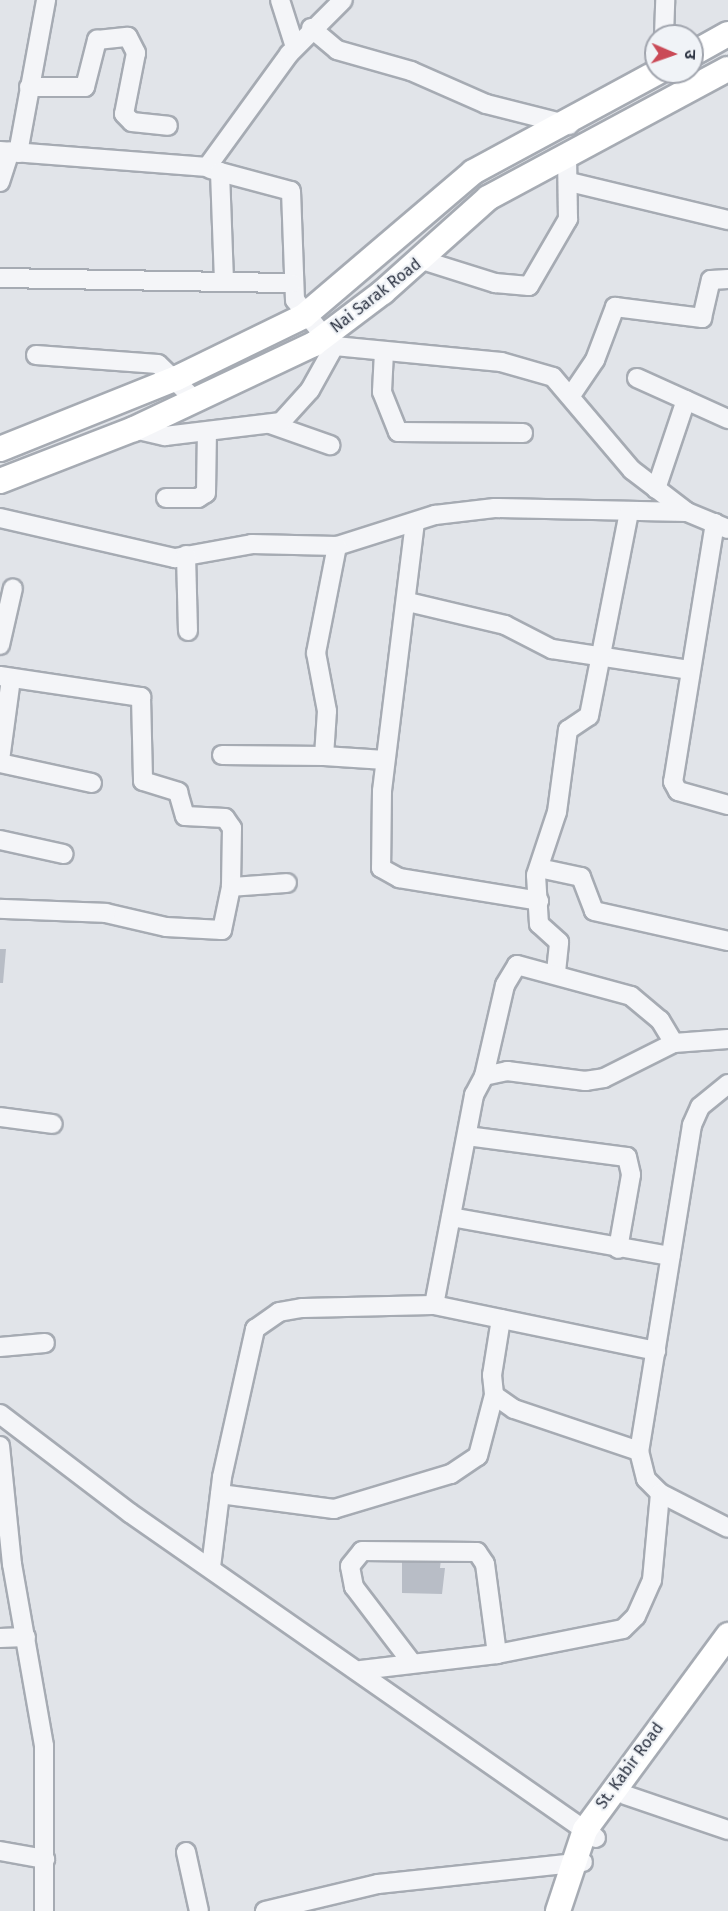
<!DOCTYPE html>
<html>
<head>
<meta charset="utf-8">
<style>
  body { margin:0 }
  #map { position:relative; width:728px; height:1911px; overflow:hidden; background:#e1e4e9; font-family:"Fira Sans","Noto Sans Devanagari",sans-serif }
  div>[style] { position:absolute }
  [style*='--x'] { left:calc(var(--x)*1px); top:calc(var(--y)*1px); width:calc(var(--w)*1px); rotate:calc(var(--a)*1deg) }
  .building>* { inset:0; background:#b8bdc6 }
  .roads { filter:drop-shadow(2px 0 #a6abb3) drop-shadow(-2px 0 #a6abb3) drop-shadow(0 2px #a6abb3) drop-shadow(0 -2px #a6abb3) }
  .minor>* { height:18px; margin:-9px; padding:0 9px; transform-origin:9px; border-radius:9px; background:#f4f5f8 }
  .major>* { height:24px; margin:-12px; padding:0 12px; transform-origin:12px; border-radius:12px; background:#fff }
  span { translate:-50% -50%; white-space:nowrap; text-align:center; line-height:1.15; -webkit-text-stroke:4.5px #f0f3f7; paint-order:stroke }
  .street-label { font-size:16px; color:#2a3140 }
  .north { position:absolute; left:644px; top:24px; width:60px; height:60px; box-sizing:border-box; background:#f0f3f7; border:2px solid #a1a5ae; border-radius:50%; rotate:92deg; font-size:16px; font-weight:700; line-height:24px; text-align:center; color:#2a3140 }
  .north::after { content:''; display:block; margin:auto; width:21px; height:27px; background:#ca4a57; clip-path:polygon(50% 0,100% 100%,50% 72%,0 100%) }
</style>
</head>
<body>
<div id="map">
  <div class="building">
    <i style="clip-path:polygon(0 949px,6px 949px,3px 983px,0 983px)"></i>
    <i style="clip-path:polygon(402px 1553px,441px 1559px,440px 1568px,445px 1568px,442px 1594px,402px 1593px)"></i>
  </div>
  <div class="roads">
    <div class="minor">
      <i style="--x:280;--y:0;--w:49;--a:72.3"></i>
      <i style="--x:311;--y:28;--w:34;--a:40"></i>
      <i style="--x:337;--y:50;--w:77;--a:15.8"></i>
      <i style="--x:411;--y:71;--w:82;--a:23.7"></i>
      <i style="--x:486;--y:104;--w:86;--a:14.2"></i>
      <i style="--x:664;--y:36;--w:36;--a:-88"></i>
      <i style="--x:29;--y:87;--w:56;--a:0"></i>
      <i style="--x:85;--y:87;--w:49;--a:-75.7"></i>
      <i style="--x:97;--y:40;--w:31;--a:-6"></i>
      <i style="--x:128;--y:37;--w:18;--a:63"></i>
      <i style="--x:136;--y:53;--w:62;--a:101.1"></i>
      <i style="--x:124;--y:114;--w:11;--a:45"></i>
      <i style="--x:132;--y:122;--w:36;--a:6"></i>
      <i style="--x:0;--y:151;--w:208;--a:4.4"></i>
      <i style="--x:207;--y:167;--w:140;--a:-54"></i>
      <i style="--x:289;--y:54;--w:76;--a:-45"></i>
      <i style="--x:18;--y:153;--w:156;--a:-79.6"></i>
      <i style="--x:210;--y:169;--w:10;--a:17"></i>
      <i style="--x:220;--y:172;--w:108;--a:87.9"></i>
      <i style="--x:220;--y:172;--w:73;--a:15"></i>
      <i style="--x:291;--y:191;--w:109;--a:87.9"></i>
      <i style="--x:295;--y:300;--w:46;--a:51.1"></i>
      <i style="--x:0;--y:182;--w:32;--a:-72"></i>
      <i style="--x:570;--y:182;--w:163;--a:13.5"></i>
      <i style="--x:422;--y:260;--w:77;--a:17.5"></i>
      <i style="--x:495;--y:283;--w:34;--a:5"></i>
      <i style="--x:529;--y:286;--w:78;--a:-59.8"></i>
      <i style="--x:568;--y:219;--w:61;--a:-90.9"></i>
      <i style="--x:0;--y:278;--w:292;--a:1"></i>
      <i style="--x:314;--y:344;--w:188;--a:5.5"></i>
      <i style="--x:501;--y:362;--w:54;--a:16.1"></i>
      <i style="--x:553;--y:377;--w:122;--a:49.7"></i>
      <i style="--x:632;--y:470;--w:69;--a:37.4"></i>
      <i style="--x:687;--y:512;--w:44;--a:22.5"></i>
      <i style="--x:384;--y:352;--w:40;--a:92.9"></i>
      <i style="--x:382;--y:392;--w:43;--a:68.2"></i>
      <i style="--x:398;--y:432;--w:125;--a:0.5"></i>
      <i style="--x:36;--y:355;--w:122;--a:4.2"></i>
      <i style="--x:158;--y:364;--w:53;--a:44.2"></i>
      <i style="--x:637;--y:378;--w:100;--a:24.3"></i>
      <i style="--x:572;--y:394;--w:41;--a:-55.9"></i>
      <i style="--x:595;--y:360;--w:57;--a:-69.3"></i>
      <i style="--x:615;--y:307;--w:88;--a:7.2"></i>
      <i style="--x:702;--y:318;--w:39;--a:-77"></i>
      <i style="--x:711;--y:280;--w:17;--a:-3"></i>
      <i style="--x:270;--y:424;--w:64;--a:19.3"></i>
      <i style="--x:134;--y:429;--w:32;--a:13"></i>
      <i style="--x:165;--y:436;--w:117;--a:-6.9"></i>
      <i style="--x:281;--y:422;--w:43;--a:-47.8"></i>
      <i style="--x:310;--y:390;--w:51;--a:-60.9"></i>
      <i style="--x:656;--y:489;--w:94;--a:-71.4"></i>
      <i style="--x:166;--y:498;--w:32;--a:0"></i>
      <i style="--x:198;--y:498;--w:9;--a:-32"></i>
      <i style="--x:206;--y:493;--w:61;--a:-89.1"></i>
      <i style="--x:0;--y:518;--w:180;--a:12.9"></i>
      <i style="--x:175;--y:558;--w:78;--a:-10.3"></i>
      <i style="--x:252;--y:544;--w:85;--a:1.3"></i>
      <i style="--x:337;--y:546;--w:103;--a:-17.6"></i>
      <i style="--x:435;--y:515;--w:60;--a:-6.7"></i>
      <i style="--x:495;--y:508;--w:192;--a:1.2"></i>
      <i style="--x:415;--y:522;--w:271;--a:97"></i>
      <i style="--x:382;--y:791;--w:77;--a:90.7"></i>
      <i style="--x:381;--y:868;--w:21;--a:29"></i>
      <i style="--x:399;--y:878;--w:142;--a:9.3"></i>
      <i style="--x:715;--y:523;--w:262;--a:99.2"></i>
      <i style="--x:673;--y:782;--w:10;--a:61"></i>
      <i style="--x:678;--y:791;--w:52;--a:15.6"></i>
      <i style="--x:186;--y:555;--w:76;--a:88.5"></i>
      <i style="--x:408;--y:602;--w:100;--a:13.3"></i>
      <i style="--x:505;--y:625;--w:53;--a:27.1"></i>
      <i style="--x:552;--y:649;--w:140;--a:8.7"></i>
      <i style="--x:0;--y:645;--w:58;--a:-77.2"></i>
      <i style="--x:0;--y:676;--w:143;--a:8.5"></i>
      <i style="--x:141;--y:697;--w:84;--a:88.6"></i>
      <i style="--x:143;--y:781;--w:37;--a:17"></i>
      <i style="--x:178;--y:792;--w:25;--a:74"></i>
      <i style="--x:185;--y:816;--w:40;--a:2.9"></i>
      <i style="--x:225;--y:818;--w:12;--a:55"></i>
      <i style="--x:232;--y:828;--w:59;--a:91"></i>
      <i style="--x:231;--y:887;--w:44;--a:101.8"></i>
      <i style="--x:222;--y:930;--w:56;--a:-176.9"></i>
      <i style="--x:166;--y:927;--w:62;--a:-166.9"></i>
      <i style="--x:106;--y:913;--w:106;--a:-177.8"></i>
      <i style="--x:222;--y:755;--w:102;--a:0.6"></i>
      <i style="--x:324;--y:756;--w:45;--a:-86.2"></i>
      <i style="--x:327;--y:711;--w:59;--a:-100.7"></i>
      <i style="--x:316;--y:653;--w:109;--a:-78.9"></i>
      <i style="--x:324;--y:756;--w:61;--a:3.8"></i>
      <i style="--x:0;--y:760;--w:82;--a:-82.3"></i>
      <i style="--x:0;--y:763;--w:94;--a:12.3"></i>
      <i style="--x:0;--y:840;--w:65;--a:12.5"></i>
      <i style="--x:539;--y:868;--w:43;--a:12.1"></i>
      <i style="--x:581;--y:877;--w:36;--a:69"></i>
      <i style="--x:594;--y:911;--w:137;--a:12.6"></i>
      <i style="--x:231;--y:887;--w:56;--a:-4.1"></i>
      <i style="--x:556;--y:972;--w:30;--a:-84"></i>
      <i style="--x:559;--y:942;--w:27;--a:-138"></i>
      <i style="--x:539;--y:924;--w:49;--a:-93.5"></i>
      <i style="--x:536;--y:875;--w:66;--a:-71.6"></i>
      <i style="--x:557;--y:812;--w:83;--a:-82.4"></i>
      <i style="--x:568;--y:730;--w:25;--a:-34"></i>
      <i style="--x:589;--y:716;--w:208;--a:-78.9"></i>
      <i style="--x:484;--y:1076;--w:93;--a:-77"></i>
      <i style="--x:505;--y:985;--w:23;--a:-59"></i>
      <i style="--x:517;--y:965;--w:118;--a:15.2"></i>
      <i style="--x:631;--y:996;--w:38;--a:40"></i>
      <i style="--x:660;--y:1020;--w:27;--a:59"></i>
      <i style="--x:728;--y:1084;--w:36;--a:141"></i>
      <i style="--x:700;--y:1107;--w:20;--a:114"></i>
      <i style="--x:692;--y:1125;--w:330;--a:99.2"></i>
      <i style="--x:639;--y:1451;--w:29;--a:76"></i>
      <i style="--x:646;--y:1479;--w:20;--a:45"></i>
      <i style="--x:660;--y:1493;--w:76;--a:27.2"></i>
      <i style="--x:0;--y:1117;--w:53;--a:7.5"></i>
      <i style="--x:467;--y:1136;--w:161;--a:7.5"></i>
      <i style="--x:627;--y:1157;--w:18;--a:77"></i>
      <i style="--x:631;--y:1175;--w:75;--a:100"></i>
      <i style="--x:451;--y:1217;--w:223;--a:10.1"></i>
      <i style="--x:434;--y:1305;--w:227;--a:11.7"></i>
      <i style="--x:501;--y:1319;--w:57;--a:99.1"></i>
      <i style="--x:492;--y:1375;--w:20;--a:84"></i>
      <i style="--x:494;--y:1395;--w:24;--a:35"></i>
      <i style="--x:514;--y:1409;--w:132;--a:18.6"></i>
      <i style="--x:0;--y:1347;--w:45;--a:-5.1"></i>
      <i style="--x:0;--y:1414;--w:163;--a:37.3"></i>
      <i style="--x:130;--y:1513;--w:568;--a:34.89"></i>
      <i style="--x:0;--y:1446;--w:119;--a:84.2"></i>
      <i style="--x:12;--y:1564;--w:185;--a:80"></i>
      <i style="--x:44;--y:1746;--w:165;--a:90"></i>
      <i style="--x:220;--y:1494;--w:115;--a:7.5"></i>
      <i style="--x:334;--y:1509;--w:122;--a:-16.7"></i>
      <i style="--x:451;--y:1474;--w:32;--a:-34"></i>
      <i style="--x:478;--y:1456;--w:63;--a:-75.3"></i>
      <i style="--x:211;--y:1567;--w:91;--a:-83"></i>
      <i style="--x:222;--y:1477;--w:152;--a:-77.4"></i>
      <i style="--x:255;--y:1329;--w:29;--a:-35"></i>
      <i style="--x:279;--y:1312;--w:23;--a:-10"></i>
      <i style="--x:302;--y:1308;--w:132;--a:-1.3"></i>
      <i style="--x:434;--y:1305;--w:214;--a:-79.2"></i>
      <i style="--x:474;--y:1095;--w:21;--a:-62"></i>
      <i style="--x:484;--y:1076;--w:24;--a:-12"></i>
      <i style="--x:507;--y:1071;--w:79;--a:7.3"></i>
      <i style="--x:585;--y:1081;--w:19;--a:-9"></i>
      <i style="--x:604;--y:1078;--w:78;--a:-26.6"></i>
      <i style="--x:674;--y:1043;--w:54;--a:-4.2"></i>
      <i style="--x:0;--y:1638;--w:26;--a:-2"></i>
      <i style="--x:412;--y:1663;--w:96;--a:-127.3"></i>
      <i style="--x:354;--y:1587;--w:21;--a:-101"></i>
      <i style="--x:350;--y:1566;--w:19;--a:-51"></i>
      <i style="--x:362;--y:1551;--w:115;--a:0.5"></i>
      <i style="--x:477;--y:1552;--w:14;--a:56"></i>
      <i style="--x:485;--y:1564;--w:91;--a:82.4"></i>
      <i style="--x:361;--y:1670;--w:137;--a:-6.7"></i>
      <i style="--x:497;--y:1654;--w:128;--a:-11.2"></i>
      <i style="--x:623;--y:1629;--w:18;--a:-45"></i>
      <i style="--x:636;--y:1616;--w:39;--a:-66"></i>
      <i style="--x:652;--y:1580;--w:87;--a:-84.7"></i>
      <i style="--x:625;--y:1795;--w:109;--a:18.8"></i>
      <i style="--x:0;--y:1851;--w:46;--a:10.1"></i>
      <i style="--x:186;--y:1852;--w:60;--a:77.6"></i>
      <i style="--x:265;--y:1911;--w:116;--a:-13.4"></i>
      <i style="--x:378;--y:1884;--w:206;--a:-6.1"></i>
    </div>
    <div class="major">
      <i style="--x:692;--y:54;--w:41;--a:-29.1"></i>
      <i style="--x:0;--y:449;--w:191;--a:-21.9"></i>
      <i style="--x:177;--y:378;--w:141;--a:-26"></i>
      <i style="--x:304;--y:316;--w:222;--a:-40.4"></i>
      <i style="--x:473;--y:172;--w:210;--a:-28.4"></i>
      <i style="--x:0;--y:481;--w:144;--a:-21.2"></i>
      <i style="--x:134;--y:429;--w:199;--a:-25.3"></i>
      <i style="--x:314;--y:344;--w:86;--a:-37"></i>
      <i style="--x:383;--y:292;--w:141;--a:-41.8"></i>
      <i style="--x:488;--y:198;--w:272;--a:-28.3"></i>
      <i style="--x:558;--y:1911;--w:85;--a:-71.6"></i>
      <i style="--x:585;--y:1830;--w:242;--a:-53.7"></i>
    </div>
  </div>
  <div class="street-label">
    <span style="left:376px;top:296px;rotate:-38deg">Nai Sarak Road</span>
    <span style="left:630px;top:1766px;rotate:-54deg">St. Kabir Road</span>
  </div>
  <div class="north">उ</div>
</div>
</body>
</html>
